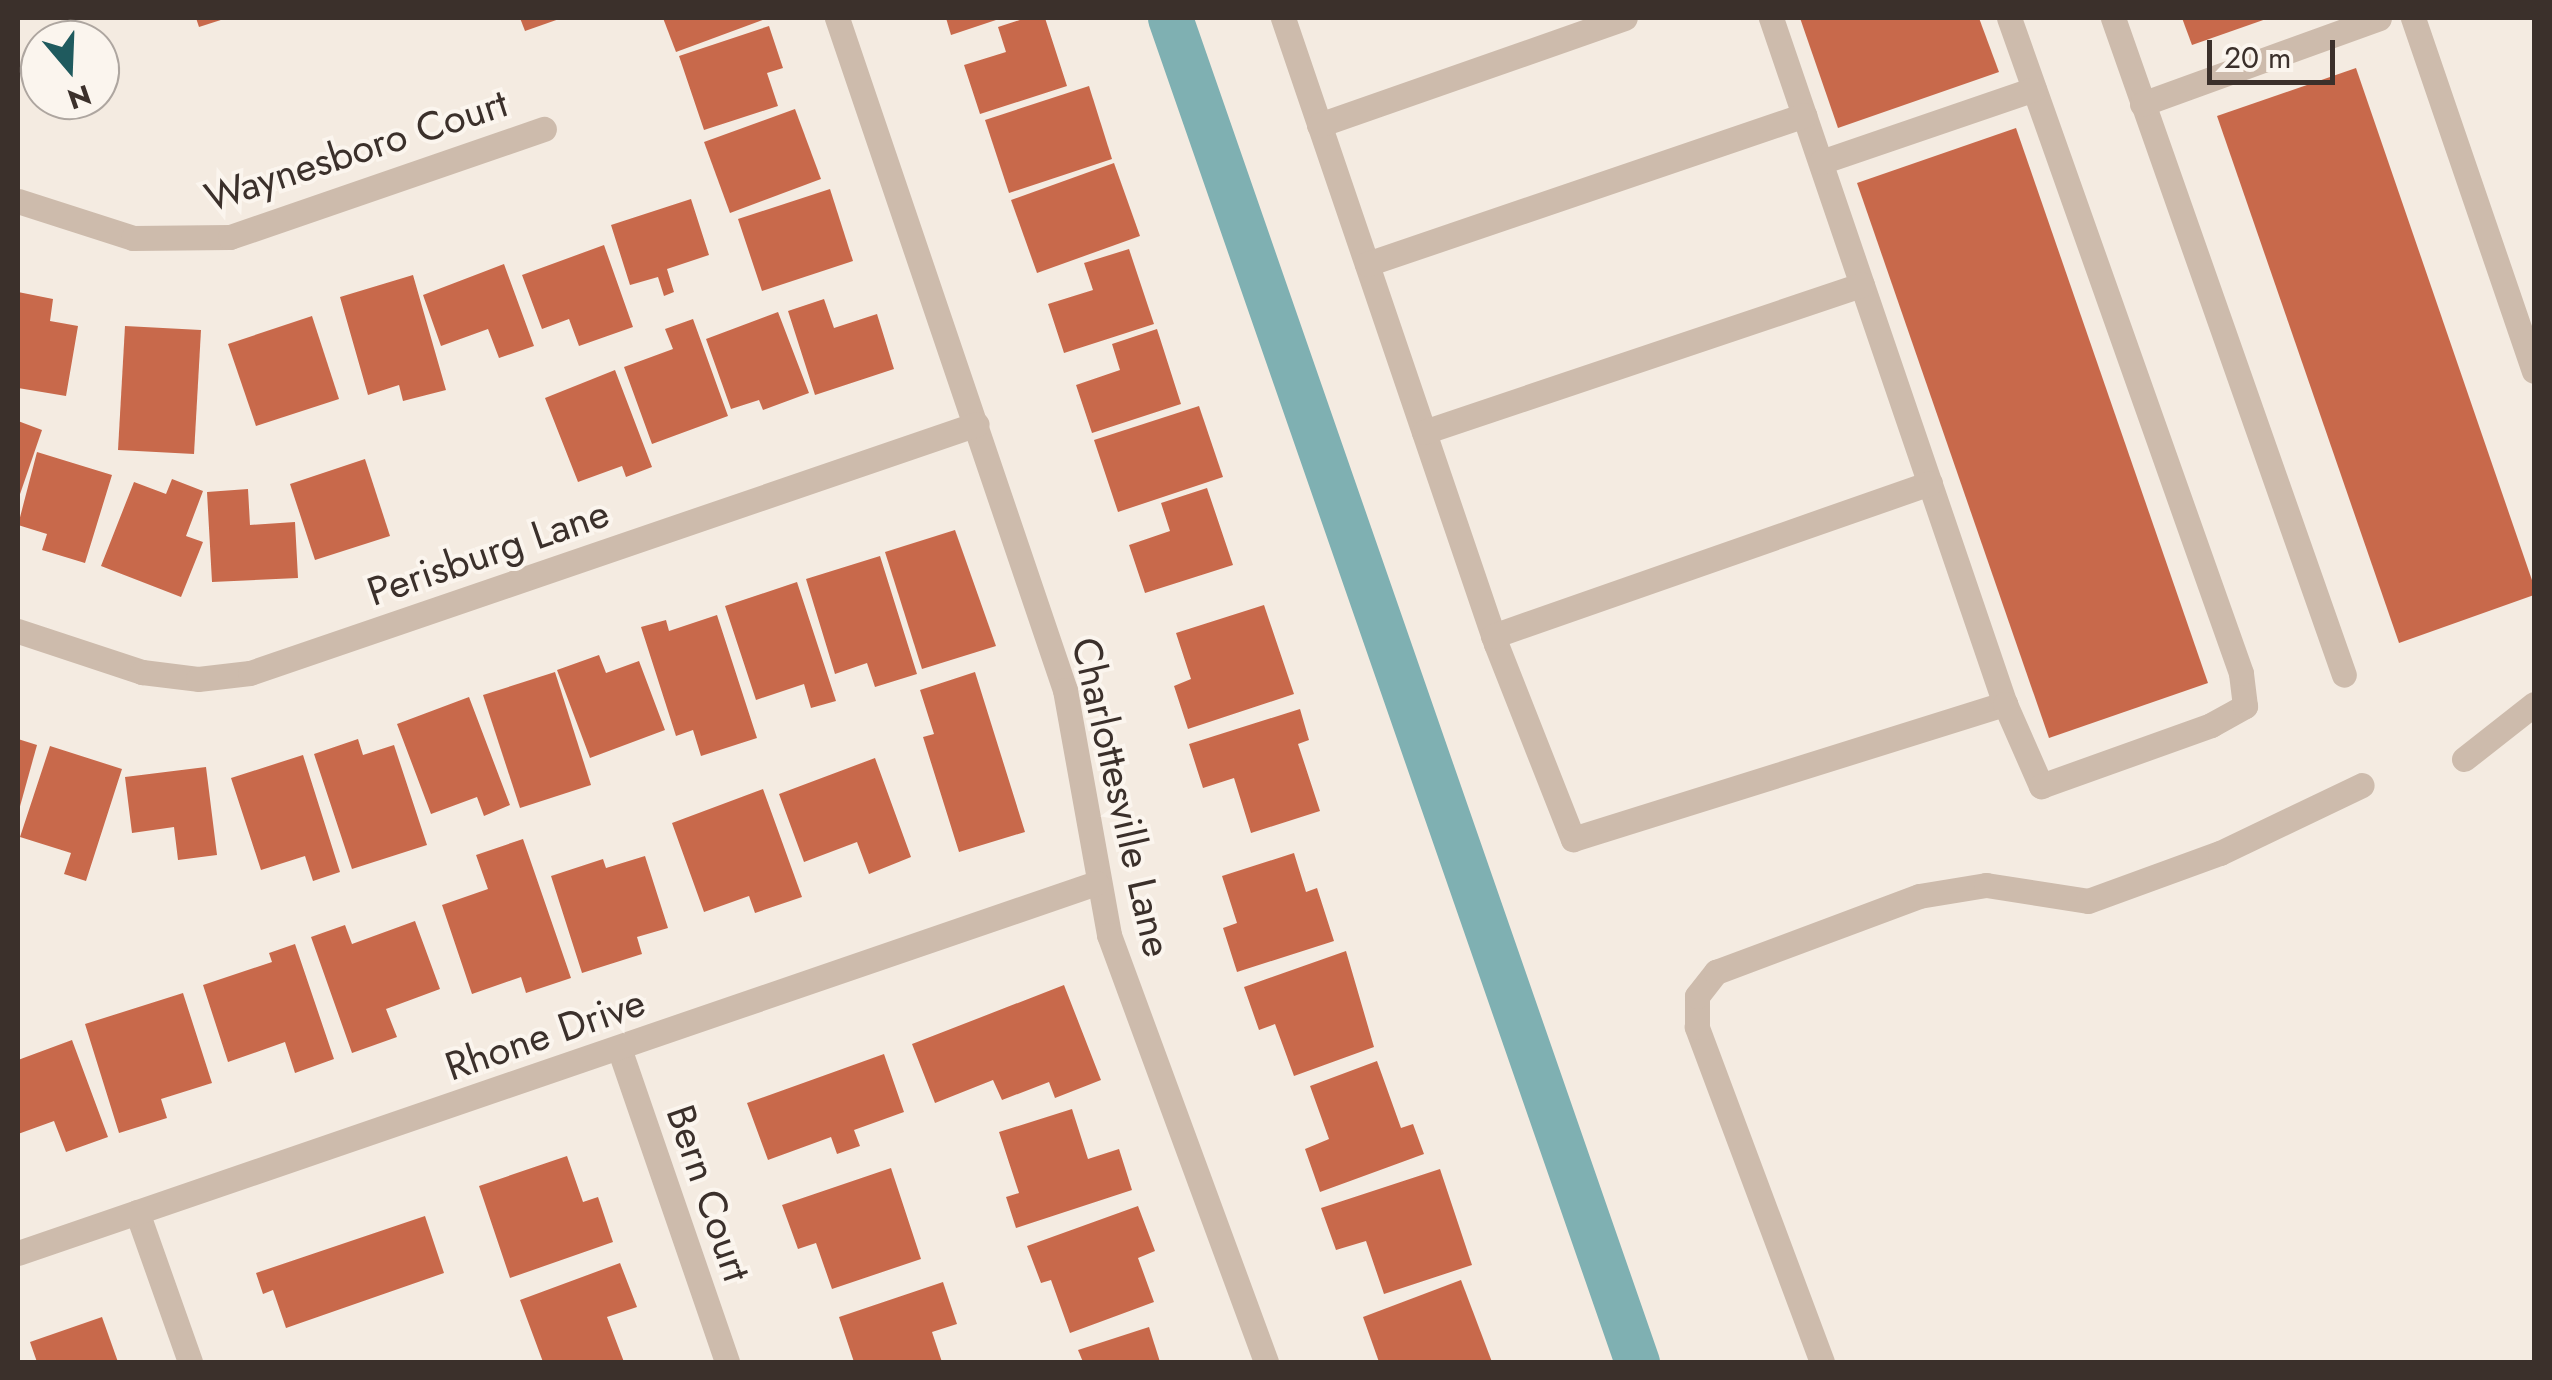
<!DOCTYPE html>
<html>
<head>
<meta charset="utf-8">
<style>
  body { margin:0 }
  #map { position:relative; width:2552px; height:1380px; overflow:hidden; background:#f4ebe1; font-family:Jost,sans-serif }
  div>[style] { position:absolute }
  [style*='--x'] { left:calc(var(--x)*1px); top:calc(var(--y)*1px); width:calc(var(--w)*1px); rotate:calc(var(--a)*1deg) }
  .canal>* { height:45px; margin:-22.5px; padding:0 22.5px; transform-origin:22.5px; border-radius:22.5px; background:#7fb0b2 }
  .building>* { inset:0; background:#c8694b }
  .minor>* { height:25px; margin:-12.5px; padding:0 12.5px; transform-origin:12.5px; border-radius:12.5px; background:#cdbbac }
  span { translate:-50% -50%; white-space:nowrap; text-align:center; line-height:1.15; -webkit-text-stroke:8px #fbf5ee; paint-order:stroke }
  .street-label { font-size:40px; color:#3b302b }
  .frame { position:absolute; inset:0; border:20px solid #3b302b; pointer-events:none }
  .north { position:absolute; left:20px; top:20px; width:100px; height:100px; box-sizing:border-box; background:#fbf5ee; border:2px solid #aea6a0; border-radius:50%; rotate:161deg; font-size:28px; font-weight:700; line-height:40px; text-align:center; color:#3b302b }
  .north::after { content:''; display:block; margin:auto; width:35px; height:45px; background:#1f5a5e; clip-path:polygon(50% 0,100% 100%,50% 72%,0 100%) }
  .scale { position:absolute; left:2207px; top:40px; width:128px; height:45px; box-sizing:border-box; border:5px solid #3b302b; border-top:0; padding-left:12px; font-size:30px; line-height:35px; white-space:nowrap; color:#3b302b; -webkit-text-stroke:8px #fbf5ee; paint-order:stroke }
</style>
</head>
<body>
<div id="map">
  <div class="canal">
    <i style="--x:1170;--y:18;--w:1423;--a:70.84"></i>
  </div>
  <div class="building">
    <i style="clip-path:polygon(196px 18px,227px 18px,199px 27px)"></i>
    <i style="clip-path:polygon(520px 18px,562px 18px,525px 31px)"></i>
    <i style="clip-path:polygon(663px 18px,768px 18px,676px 52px)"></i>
    <i style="clip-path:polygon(946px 18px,1002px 18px,951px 35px)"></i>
    <i style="clip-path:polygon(1026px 18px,1045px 18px,1067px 86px,980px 114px,964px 65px,1006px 52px,998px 27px)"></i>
    <i style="clip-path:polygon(1800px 18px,1979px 18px,1999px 72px,1838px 128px)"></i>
    <i style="clip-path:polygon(2182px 18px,2269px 18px,2192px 45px)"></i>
    <i style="clip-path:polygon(769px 26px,783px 68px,767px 73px,778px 106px,704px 130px,679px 56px)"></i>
    <i style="clip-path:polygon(2356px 68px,2534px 586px,2534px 595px,2399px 643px,2217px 116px)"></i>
    <i style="clip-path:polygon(1089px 86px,1112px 159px,1009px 193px,985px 120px)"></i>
    <i style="clip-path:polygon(795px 109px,821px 179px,730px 213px,704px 142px)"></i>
    <i style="clip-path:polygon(2016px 128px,2208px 683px,2049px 738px,1857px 183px)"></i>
    <i style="clip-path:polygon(1114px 163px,1140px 236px,1037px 273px,1011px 200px)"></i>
    <i style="clip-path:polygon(830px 189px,853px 261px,762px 291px,738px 219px)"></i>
    <i style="clip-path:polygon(691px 199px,709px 255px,667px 269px,674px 292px,664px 296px,658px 277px,630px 285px,611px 225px)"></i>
    <i style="clip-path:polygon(604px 245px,633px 327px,579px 346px,569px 319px,542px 329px,522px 275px)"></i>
    <i style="clip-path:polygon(1129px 249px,1154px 324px,1064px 353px,1048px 304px,1093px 290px,1084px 263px)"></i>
    <i style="clip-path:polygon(504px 264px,534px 346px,499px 358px,488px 329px,441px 346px,423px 295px)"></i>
    <i style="clip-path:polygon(413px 275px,446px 390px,403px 401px,399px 385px,368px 395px,340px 297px)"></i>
    <i style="clip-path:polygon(18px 292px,53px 299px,50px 321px,78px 326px,66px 396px,18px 388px)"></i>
    <i style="clip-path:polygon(824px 299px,834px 328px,877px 314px,894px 369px,815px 395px,788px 311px)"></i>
    <i style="clip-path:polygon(778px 312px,809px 393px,763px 410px,759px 400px,731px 409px,706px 339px)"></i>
    <i style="clip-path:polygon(312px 316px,339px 399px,256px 426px,228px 344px)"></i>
    <i style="clip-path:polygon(693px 319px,728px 416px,652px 444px,624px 367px,673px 349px,665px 329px)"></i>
    <i style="clip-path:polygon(125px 326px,201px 330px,194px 454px,118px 450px)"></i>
    <i style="clip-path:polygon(1157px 329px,1181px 404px,1092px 433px,1076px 385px,1120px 370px,1112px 344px)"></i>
    <i style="clip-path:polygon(615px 370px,652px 467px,626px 477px,622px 466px,578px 482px,545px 398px)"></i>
    <i style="clip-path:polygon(1199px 406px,1223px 477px,1118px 512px,1094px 440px)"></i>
    <i style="clip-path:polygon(18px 421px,42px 430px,18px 500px)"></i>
    <i style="clip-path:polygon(37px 452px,112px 475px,85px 563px,42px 550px,47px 534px,18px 525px)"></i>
    <i style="clip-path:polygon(365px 459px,390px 536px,315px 560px,290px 484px)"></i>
    <i style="clip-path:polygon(172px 479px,203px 491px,186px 536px,203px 542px,181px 597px,101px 566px,134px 482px,166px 494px)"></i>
    <i style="clip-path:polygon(1207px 488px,1233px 565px,1145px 593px,1129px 545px,1170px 531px,1161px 503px)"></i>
    <i style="clip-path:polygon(248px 489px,250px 525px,295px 522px,298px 578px,212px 582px,207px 492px)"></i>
    <i style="clip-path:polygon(955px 530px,996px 646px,922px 669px,885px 552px)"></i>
    <i style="clip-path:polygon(880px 556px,917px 674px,875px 687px,867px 663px,835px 674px,806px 579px)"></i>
    <i style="clip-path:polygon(797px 582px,836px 701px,811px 708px,804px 684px,756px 700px,725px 606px)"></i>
    <i style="clip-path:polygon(1264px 605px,1294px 694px,1188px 729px,1174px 686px,1191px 679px,1176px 633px)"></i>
    <i style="clip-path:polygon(717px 615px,757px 738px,701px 756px,693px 730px,676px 736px,641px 627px,666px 620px,669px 631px)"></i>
    <i style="clip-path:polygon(599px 655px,606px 673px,639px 661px,665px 730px,590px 758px,557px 670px)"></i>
    <i style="clip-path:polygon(555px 672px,591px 785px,520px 808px,483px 695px)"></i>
    <i style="clip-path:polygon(975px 672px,1025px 832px,959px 852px,923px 737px,934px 734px,920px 690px)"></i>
    <i style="clip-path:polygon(469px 697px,510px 805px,484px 816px,477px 797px,431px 814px,397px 724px)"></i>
    <i style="clip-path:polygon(1300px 709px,1309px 740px,1298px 744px,1320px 811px,1251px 833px,1234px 778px,1203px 788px,1189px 744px)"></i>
    <i style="clip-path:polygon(18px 739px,37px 745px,19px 810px,18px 810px)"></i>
    <i style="clip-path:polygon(358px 739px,363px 755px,394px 745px,427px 845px,352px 869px,314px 754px)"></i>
    <i style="clip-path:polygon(50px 746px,122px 769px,86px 881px,64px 874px,71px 853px,20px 837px)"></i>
    <i style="clip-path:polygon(303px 755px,340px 872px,313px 881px,305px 856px,261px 870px,231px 778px)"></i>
    <i style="clip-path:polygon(875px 758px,911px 857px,869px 874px,857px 842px,804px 862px,779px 794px)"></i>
    <i style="clip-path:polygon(206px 767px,217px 855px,178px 860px,174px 827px,132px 833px,125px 777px)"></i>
    <i style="clip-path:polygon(763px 789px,802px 897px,755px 913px,749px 896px,704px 912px,672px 823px)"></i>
    <i style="clip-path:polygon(523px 839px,571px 978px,526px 993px,521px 977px,472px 994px,442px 905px,488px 889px,476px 855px)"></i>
    <i style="clip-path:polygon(1294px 853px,1306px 892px,1317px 888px,1334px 941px,1237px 972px,1223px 928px,1237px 923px,1222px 876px)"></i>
    <i style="clip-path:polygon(645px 856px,668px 928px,637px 937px,642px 954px,582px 973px,551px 876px,603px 859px,606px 868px)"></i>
    <i style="clip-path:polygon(415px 921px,440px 989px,386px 1009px,397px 1037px,352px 1053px,311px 937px,345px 925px,352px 944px)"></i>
    <i style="clip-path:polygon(295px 944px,334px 1059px,295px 1073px,285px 1042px,228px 1062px,203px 985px,272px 962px,269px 953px)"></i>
    <i style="clip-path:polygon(1346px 951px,1374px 1047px,1294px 1076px,1275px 1024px,1259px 1030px,1244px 987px)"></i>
    <i style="clip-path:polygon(1064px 985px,1101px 1080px,1055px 1098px,1049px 1082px,1002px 1100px,993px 1080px,935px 1103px,912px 1044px)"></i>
    <i style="clip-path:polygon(183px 993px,212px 1083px,161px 1099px,167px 1118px,119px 1133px,85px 1024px)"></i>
    <i style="clip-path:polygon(72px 1040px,108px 1137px,66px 1152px,54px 1121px,18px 1134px,18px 1060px)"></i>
    <i style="clip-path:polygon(884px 1054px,904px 1112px,854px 1130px,860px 1146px,837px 1154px,831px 1137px,768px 1160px,747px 1103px)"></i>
    <i style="clip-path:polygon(1377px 1061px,1401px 1128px,1413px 1124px,1424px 1154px,1320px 1192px,1305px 1149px,1329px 1139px,1310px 1086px)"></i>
    <i style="clip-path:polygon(1072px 1109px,1088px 1159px,1119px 1149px,1132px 1190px,1016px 1228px,1006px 1197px,1019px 1193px,999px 1132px)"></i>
    <i style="clip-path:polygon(567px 1156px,583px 1202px,598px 1197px,613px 1242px,510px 1278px,479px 1186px)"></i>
    <i style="clip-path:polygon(891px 1168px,921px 1259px,832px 1289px,816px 1243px,798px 1249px,782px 1205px)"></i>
    <i style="clip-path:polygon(1440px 1169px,1472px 1265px,1384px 1294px,1366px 1241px,1336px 1250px,1321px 1208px)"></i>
    <i style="clip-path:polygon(1138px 1206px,1155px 1251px,1138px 1258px,1154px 1302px,1070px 1333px,1051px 1280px,1041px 1283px,1027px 1246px)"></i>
    <i style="clip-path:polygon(425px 1216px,444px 1273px,286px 1328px,273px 1290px,263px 1294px,256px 1273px)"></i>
    <i style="clip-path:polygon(620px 1263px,637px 1307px,607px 1317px,624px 1362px,543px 1362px,520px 1300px)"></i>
    <i style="clip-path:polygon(1461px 1280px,1492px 1362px,1379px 1362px,1363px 1317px)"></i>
    <i style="clip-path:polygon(943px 1282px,957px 1324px,932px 1332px,942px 1362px,854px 1362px,839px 1317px)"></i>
    <i style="clip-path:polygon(102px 1317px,118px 1362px,37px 1362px,30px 1342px)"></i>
    <i style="clip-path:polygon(1149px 1327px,1160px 1362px,1083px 1362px,1078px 1350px)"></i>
  </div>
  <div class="minor">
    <i style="--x:837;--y:18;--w:710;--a:71.26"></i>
    <i style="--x:1065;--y:690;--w:249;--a:79.8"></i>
    <i style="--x:1109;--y:935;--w:455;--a:69.8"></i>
    <i style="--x:1283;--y:18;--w:661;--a:71.21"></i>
    <i style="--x:1496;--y:644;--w:210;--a:68.5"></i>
    <i style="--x:1573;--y:839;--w:453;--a:-17.4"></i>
    <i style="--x:1771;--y:18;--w:725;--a:71.17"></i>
    <i style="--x:2005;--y:704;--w:90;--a:66.3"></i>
    <i style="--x:2041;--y:786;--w:181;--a:-19.7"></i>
    <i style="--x:2211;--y:725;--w:39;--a:-29"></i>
    <i style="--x:2245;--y:706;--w:33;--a:-97"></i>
    <i style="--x:2241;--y:673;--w:695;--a:-109.5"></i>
    <i style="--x:2113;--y:18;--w:696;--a:70.63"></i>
    <i style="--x:2413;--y:18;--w:373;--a:71.1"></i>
    <i style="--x:2142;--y:104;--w:252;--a:-19.9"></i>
    <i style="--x:1319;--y:125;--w:324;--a:-19.3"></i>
    <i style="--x:1821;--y:162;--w:225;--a:-18.9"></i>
    <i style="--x:18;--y:201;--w:121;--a:17.8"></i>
    <i style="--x:133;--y:238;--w:97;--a:-0.6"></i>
    <i style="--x:230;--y:237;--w:332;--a:-19"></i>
    <i style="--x:1367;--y:264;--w:462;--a:-18.8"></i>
    <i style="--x:1424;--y:432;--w:462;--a:-18.6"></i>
    <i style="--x:18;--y:631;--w:131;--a:18.3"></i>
    <i style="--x:142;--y:672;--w:56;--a:7.1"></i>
    <i style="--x:198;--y:679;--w:52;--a:-6.6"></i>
    <i style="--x:250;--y:673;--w:768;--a:-18.91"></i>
    <i style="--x:1493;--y:636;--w:463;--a:-19.3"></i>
    <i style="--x:2464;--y:759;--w:89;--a:-38.2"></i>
    <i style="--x:619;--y:1048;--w:332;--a:71"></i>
    <i style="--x:137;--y:1212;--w:159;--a:70.5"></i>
    <i style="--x:18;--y:1253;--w:1140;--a:-18.94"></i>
    <i style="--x:1822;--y:1362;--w:358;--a:-110.5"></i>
    <i style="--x:1697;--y:1027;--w:31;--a:-90"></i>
    <i style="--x:1697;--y:996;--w:31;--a:-52"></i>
    <i style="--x:1716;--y:972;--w:217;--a:-20.5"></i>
    <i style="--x:1919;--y:896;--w:68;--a:-9.3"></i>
    <i style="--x:1986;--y:885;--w:103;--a:8.9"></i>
    <i style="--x:2088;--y:901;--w:140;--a:-20"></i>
    <i style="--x:2220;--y:853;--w:157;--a:-25.6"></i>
  </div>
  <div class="street-label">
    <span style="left:356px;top:150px;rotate:-18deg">Waynesboro Court</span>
    <span style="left:488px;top:552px;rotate:-19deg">Perisburg Lane</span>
    <span style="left:1122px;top:797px;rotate:77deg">Charlottesville Lane</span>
    <span style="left:545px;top:1034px;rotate:-19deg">Rhone Drive</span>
    <span style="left:709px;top:1193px;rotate:71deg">Bern Court</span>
  </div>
  <div class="frame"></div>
  <div class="north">N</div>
  <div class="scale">20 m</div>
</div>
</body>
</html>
